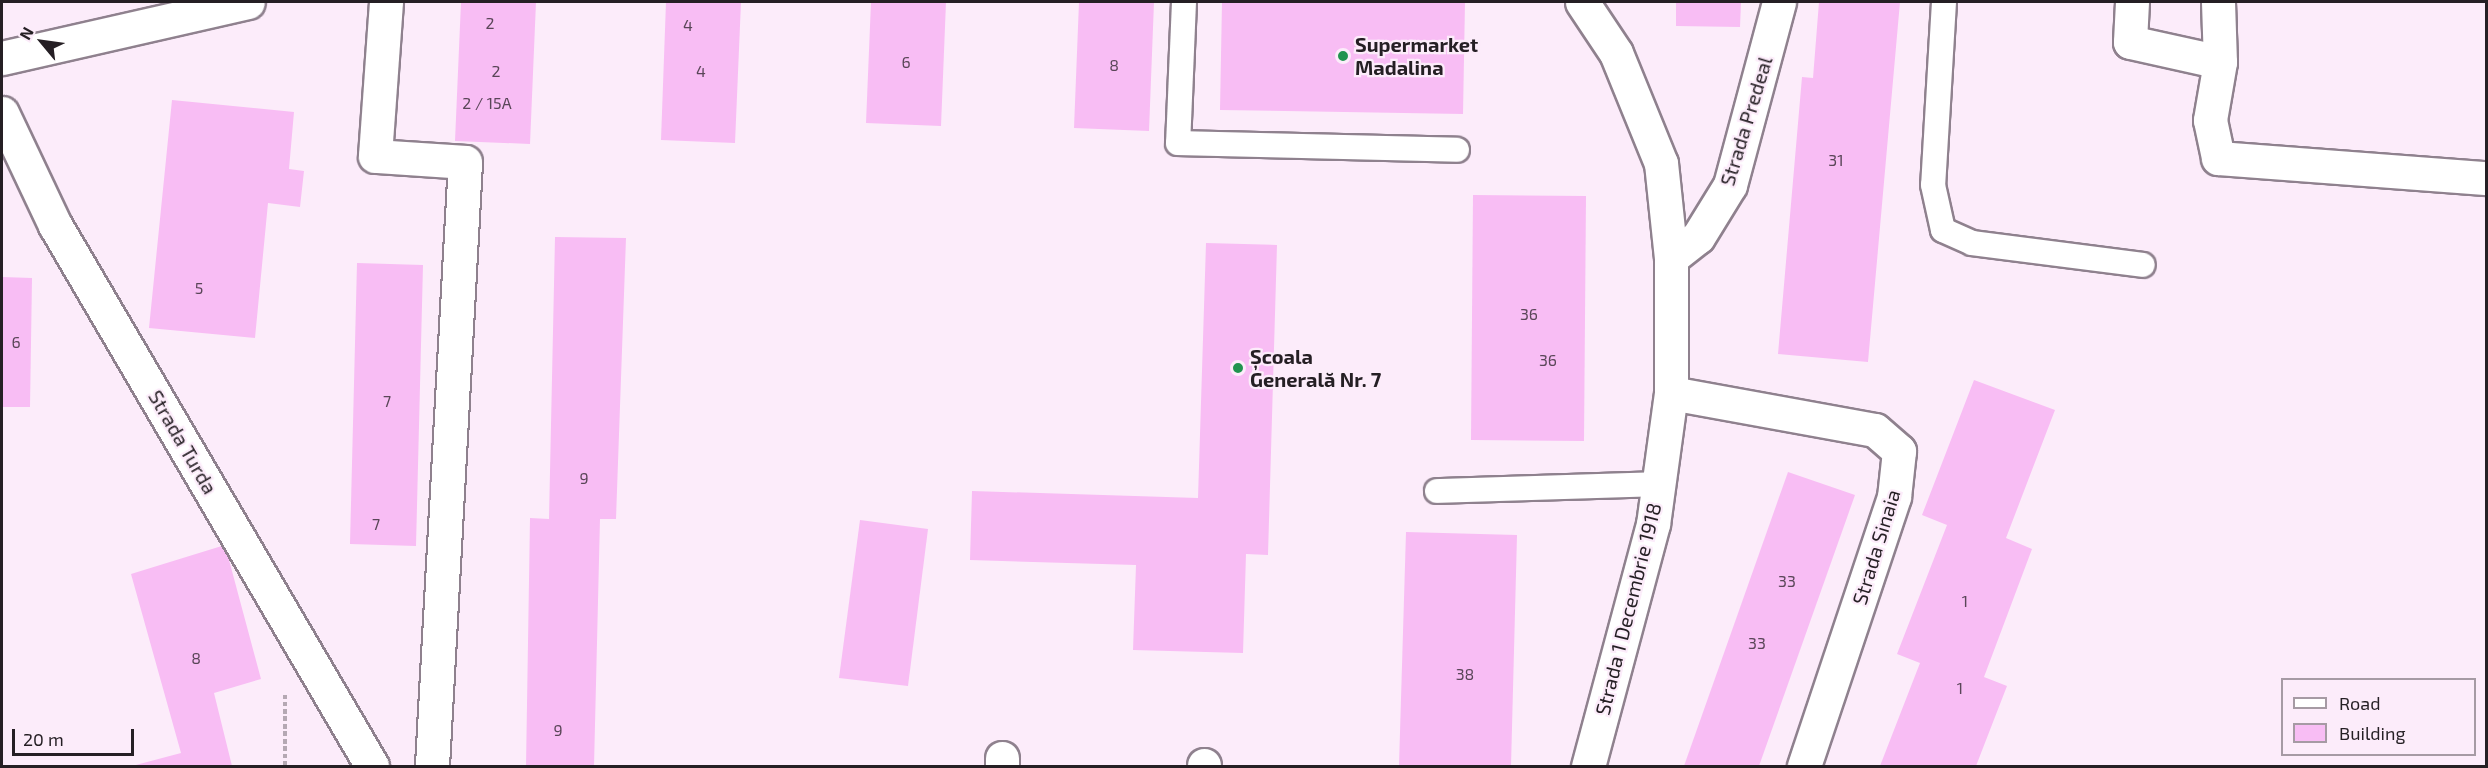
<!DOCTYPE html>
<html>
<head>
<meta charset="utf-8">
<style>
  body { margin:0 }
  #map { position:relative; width:2488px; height:768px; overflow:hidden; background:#fcecfa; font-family:"Exo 2",sans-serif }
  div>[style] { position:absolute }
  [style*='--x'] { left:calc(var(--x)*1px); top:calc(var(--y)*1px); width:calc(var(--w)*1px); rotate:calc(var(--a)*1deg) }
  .building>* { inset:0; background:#f8bdf4 }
  .path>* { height:4px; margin-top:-2px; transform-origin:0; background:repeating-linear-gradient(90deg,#b5a8b3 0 4.5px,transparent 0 7.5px) }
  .roads { filter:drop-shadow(2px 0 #8f818e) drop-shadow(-2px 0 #8f818e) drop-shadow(0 2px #8f818e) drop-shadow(0 -2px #8f818e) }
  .lane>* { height:24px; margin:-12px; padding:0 12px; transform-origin:12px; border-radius:12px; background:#fff }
  .street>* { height:33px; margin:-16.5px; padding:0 16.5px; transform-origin:16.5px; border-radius:16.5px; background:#fff }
  .secondary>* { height:33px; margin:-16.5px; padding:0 16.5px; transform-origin:16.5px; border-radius:16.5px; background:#fff }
  .dots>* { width:16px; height:16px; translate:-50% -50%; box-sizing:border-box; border:3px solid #fcecfa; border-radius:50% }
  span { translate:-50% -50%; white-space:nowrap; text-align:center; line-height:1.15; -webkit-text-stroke:4.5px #fcecfa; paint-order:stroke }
  .number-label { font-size:16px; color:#5a4658 }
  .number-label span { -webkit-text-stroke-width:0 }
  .poi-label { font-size:20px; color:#251f24; font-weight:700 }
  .left { translate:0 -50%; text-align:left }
  .street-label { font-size:20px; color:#251f24 }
  .frame { position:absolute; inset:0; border:3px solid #251f24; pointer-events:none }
  .legend { position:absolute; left:2281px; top:678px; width:195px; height:78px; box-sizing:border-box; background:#fcecfa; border:2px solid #a69aa4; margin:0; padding:8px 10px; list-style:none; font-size:18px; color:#251f24 }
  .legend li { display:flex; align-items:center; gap:12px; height:30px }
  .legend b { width:30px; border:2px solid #a69aa4 }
  .north { position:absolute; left:12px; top:12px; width:60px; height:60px; -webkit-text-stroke:4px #fcecfa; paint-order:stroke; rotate:299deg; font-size:16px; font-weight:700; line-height:24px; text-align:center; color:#251f24 }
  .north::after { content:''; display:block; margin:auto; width:21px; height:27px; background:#251f24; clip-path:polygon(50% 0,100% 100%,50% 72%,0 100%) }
  .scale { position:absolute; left:12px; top:729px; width:122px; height:27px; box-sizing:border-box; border:3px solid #251f24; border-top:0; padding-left:8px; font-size:18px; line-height:21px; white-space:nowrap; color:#251f24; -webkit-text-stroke:4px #fcecfa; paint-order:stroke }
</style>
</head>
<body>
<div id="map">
  <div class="building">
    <i style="clip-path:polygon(461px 2px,536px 2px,530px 144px,455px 141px)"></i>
    <i style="clip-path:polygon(666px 2px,741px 2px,735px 143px,661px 140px)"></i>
    <i style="clip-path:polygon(871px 2px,946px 2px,941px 126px,866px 123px)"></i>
    <i style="clip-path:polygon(1079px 2px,1154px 2px,1149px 131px,1074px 128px)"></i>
    <i style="clip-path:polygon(1222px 2px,1465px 2px,1463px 114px,1220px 110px)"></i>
    <i style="clip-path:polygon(1676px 2px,1741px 2px,1740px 27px,1676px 26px)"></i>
    <i style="clip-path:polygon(1819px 2px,1900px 2px,1868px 362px,1778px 354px,1802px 77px,1813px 78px)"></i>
    <i style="clip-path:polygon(172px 100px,294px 112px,289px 169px,304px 171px,300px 207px,268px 203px,255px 338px,149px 328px)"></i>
    <i style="clip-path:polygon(1473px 195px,1586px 196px,1584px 441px,1471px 440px)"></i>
    <i style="clip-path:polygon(555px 237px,626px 238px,616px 519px,600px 519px,594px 766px,526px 766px,530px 518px,549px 519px)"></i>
    <i style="clip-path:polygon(1206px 243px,1277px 245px,1268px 555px,1246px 554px,1243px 653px,1133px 650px,1136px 565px,970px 560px,972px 491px,1198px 498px)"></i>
    <i style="clip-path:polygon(357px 263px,423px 265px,416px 546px,350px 544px)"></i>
    <i style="clip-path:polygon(2px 277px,32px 278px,30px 407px,2px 407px)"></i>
    <i style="clip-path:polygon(1974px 380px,2055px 410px,2006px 538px,2032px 549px,1984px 677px,2007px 686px,1976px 766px,1880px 766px,1920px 663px,1897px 654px,1947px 525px,1922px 515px)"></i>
    <i style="clip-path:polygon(1788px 472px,1855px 495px,1759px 766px,1684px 766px)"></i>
    <i style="clip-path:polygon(860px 520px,928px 529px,908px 686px,839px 678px)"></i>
    <i style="clip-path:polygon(1406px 532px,1517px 535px,1511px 766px,1399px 766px)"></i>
    <i style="clip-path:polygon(225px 545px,261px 679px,214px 693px,232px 766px,132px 766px,181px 753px,131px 574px)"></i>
  </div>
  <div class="path">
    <i style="--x:285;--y:766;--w:71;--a:-90"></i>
  </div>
  <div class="roads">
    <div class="lane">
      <i style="--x:1184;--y:2;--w:141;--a:92.4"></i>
      <i style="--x:1178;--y:143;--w:279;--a:1.4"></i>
      <i style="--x:1944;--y:2;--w:183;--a:93.4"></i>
      <i style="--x:1933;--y:185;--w:46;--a:77.5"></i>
      <i style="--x:1943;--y:230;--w:32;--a:24"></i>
      <i style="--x:1972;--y:243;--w:172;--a:7.3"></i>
      <i style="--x:1437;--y:491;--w:221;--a:-1.8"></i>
    </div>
    <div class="street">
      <i style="--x:386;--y:2;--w:154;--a:94.1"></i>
      <i style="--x:375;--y:156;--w:90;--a:3.8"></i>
      <i style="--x:465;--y:162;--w:605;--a:93.13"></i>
      <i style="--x:2132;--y:2;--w:40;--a:92.9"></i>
      <i style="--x:2130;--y:42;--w:92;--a:12.5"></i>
      <i style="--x:2218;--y:2;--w:60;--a:88.1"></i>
      <i style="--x:2220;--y:62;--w:59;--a:99.8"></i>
      <i style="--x:2210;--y:120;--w:39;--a:78"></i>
      <i style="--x:2218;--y:158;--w:269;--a:4.3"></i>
      <i style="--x:2;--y:58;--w:252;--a:-12.8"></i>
      <i style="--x:2;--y:113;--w:124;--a:64.7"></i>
      <i style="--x:55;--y:225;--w:627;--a:59.63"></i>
      <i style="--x:1671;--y:258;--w:34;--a:-38"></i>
      <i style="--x:1698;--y:237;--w:61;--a:-58.4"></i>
      <i style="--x:1730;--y:185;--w:189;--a:-75"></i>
      <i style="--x:1671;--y:393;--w:207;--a:10.3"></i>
      <i style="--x:1875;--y:430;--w:32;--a:41"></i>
      <i style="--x:1899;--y:451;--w:46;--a:96.2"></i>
      <i style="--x:1894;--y:497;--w:284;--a:108.5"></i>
      <i style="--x:1002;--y:766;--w:8;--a:-90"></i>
      <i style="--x:1204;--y:766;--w:1;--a:-90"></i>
    </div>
    <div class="secondary">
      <i style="--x:1582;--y:2;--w:61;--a:56.3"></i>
      <i style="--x:1616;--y:53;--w:119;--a:67.8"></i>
      <i style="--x:1661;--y:163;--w:96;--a:84"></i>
      <i style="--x:1671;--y:258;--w:135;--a:90"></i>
      <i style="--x:1671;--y:393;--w:132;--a:97.8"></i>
      <i style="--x:1653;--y:524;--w:251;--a:105"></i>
    </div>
  </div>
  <div class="dots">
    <i style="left:1343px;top:56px;background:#21944f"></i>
    <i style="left:1238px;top:368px;background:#21944f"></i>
  </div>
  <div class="number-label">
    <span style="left:490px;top:23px">2</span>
    <span style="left:688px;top:25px">4</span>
    <span style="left:906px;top:62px">6</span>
    <span style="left:1114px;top:65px">8</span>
    <span style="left:496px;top:71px">2</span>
    <span style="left:701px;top:71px">4</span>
    <span style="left:487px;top:103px">2 / 15A</span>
    <span style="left:1836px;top:160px">31</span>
    <span style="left:199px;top:288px">5</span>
    <span style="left:1529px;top:314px">36</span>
    <span style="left:16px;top:342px">6</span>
    <span style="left:1548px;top:360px">36</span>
    <span style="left:387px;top:401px">7</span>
    <span style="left:584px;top:478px">9</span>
    <span style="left:376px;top:524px">7</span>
    <span style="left:1787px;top:581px">33</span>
    <span style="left:1965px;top:601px">1</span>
    <span style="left:1757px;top:643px">33</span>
    <span style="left:196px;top:658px">8</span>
    <span style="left:1465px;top:674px">38</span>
    <span style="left:1960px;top:688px">1</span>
    <span style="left:558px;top:730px">9</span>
  </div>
  <div class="poi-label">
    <span class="left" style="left:1355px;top:56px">Supermarket<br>Madalina</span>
    <span class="left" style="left:1250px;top:368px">Școala<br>Generală Nr. 7</span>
  </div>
  <div class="street-label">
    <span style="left:1746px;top:121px;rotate:-73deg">Strada Predeal</span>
    <span style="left:183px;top:442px;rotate:60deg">Strada Turda</span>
    <span style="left:1876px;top:547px;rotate:-73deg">Strada Sinaia</span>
    <span style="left:1628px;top:609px;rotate:-76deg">Strada 1 Decembrie 1918</span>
  </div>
  <div class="frame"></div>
  <ul class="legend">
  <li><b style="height:8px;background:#fff"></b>Road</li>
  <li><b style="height:16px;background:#f8bdf4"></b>Building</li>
  </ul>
  <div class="north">N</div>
  <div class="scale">20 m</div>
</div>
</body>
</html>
